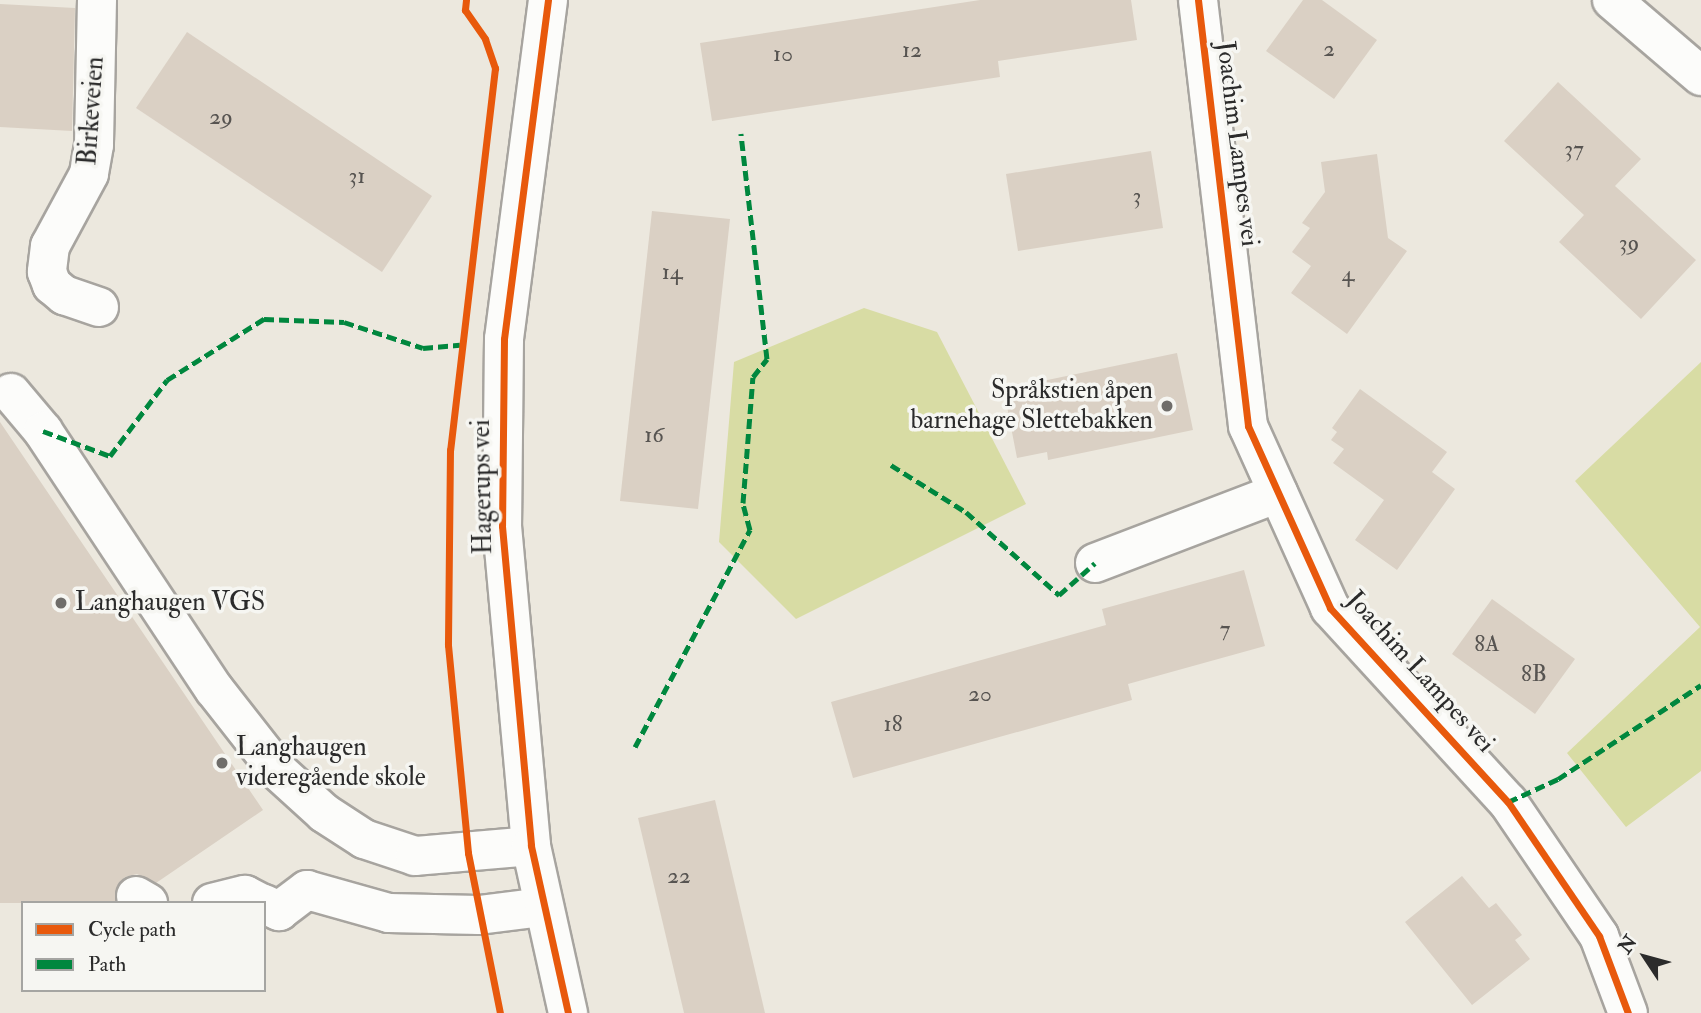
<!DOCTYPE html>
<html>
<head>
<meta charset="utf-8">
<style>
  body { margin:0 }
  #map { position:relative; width:1701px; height:1013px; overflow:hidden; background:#ece8de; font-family:"IM FELL Double Pica",serif }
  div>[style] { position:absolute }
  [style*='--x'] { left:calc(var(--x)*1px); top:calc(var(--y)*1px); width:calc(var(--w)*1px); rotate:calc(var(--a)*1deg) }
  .green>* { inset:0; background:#d8dca4 }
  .building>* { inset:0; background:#dad0c4 }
  .roads { filter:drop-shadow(2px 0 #a7a49f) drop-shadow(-2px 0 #a7a49f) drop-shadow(0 2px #a7a49f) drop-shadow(0 -2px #a7a49f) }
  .minor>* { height:38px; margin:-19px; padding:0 19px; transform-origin:19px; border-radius:19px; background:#fcfcfa }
  .major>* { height:38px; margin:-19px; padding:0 19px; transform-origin:19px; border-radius:19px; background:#fcfcfa }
  .quiet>* { height:5px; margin-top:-2.5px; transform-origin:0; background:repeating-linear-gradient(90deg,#00873e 0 10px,transparent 0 15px) }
  .cycleway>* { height:7px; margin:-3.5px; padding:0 3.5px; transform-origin:3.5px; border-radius:3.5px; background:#e8590c }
  .dots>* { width:19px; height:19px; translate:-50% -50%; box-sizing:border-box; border:4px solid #f6f6f2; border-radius:50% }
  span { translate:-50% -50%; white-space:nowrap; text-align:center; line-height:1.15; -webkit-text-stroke:7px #f6f6f2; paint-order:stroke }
  .number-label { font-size:23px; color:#575451 }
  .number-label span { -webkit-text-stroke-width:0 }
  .street-label { font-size:26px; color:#2b2b2b }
  .poi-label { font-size:26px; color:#2b2b2b }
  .right { translate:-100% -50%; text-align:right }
  .left { translate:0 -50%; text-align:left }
  .legend { position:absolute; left:21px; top:901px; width:245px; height:91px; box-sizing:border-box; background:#f6f6f2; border:2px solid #a5a5a2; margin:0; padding:9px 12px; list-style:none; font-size:21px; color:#2b2b2b }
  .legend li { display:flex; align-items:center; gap:14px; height:35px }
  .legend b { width:35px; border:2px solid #a5a5a2 }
  .north { position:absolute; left:1610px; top:922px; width:70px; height:70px; -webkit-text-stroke:5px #f6f6f2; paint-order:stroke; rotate:306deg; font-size:19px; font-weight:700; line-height:28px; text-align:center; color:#2b2b2b }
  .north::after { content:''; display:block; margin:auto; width:24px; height:32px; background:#2b2b2b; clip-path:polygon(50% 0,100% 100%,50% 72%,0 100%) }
</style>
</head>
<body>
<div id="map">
  <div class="green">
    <i style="clip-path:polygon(864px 308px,937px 332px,1026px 504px,796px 619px,719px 542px,734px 362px)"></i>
    <i style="clip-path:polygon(1701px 362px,1701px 771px,1626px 827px,1567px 753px,1700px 627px,1575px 481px)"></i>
  </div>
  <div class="building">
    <i style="clip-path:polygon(980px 0,1131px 0,1137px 40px,998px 61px,1000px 77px,712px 121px,700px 43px)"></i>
    <i style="clip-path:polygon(1303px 0,1322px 0,1377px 40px,1334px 99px,1266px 51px)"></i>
    <i style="clip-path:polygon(0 4px,75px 8px,72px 131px,0 127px)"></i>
    <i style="clip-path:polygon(187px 32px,432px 196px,382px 272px,136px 108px)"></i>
    <i style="clip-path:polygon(1558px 82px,1641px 159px,1615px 186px,1696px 260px,1641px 319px,1559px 242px,1584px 215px,1504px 141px)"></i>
    <i style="clip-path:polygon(1151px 151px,1163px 228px,1018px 251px,1006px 174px)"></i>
    <i style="clip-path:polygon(1377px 154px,1388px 238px,1407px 251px,1347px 334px,1291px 293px,1311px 266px,1292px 252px,1310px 228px,1302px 223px,1325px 192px,1321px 162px)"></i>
    <i style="clip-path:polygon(652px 211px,730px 219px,698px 509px,620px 501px)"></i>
    <i style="clip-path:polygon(1177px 353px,1193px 430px,1048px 460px,1047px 452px,1017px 458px,1005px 396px,1034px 390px,1033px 383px)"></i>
    <i style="clip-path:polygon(1360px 389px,1447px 452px,1432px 472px,1455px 489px,1397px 570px,1355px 540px,1384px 500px,1333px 463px,1344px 449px,1331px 440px,1337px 432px,1332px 428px)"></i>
    <i style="clip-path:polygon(0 422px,263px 810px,156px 883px,137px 874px,125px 877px,117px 886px,116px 903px,0 903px)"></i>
    <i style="clip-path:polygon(1244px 570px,1265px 646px,1128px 684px,1132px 700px,853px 778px,831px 702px,1106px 625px,1102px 609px)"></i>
    <i style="clip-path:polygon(1492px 599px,1575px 659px,1535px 714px,1452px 654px)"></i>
    <i style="clip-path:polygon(715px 800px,765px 1013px,684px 1013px,638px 818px)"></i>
    <i style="clip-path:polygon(1462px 876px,1489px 908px,1496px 903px,1522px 935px,1515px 940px,1530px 959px,1472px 1005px,1405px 922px)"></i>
  </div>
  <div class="roads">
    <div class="minor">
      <i style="--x:97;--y:0;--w:145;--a:91.2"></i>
      <i style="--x:94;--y:145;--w:29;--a:100"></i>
      <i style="--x:89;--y:174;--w:82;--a:118.4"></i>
      <i style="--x:50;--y:246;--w:26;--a:97"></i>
      <i style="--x:47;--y:272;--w:14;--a:69"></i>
      <i style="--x:52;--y:285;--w:16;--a:40"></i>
      <i style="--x:64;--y:295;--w:37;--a:19"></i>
      <i style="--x:1198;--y:0;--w:429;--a:83.3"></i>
      <i style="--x:1248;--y:426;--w:200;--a:65.7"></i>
      <i style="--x:1330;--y:608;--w:263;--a:47.5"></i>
      <i style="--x:1508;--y:802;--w:162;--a:55.8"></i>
      <i style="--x:1599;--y:936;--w:82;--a:69.4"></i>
      <i style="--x:1612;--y:0;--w:117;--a:40.5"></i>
      <i style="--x:11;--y:393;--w:50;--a:49.9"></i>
      <i style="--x:43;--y:431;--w:310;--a:56.5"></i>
      <i style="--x:214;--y:689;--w:105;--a:51.9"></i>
      <i style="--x:279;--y:772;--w:61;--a:42.3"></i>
      <i style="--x:324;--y:813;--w:48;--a:33"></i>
      <i style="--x:364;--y:839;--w:54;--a:18.4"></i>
      <i style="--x:415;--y:856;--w:116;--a:-4.9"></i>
      <i style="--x:1095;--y:563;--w:196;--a:-20.9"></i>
      <i style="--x:136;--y:896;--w:14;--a:30"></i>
      <i style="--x:212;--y:903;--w:34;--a:-14"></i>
      <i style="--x:245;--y:895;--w:18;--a:27"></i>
      <i style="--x:264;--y:904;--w:17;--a:25"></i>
      <i style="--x:279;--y:911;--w:35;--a:-37"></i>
      <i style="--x:307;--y:890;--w:85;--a:15.7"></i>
      <i style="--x:389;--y:913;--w:90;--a:1.3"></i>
      <i style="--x:479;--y:915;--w:64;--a:-7.2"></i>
    </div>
    <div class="major">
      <i style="--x:548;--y:0;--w:342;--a:97.4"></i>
      <i style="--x:504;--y:339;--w:187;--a:90.6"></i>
      <i style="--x:502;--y:526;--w:321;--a:84.8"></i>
      <i style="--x:531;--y:846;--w:171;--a:77.5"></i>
    </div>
  </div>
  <div class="quiet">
    <i style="--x:43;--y:431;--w:72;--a:20.5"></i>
    <i style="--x:110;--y:456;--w:95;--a:-53.1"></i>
    <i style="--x:167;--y:380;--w:115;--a:-32.2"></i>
    <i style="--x:264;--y:319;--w:80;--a:2.1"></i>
    <i style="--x:344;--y:322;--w:83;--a:18.2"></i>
    <i style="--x:423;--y:348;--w:37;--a:-5"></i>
    <i style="--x:891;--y:465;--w:89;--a:32.1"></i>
    <i style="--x:966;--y:512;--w:125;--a:41.7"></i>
    <i style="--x:1059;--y:595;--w:48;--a:-41.6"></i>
    <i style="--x:635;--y:747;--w:246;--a:-62.1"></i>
    <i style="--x:750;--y:530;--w:28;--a:-105"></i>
    <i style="--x:743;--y:503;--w:126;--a:-85.5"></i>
    <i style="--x:753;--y:377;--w:23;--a:-52"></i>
    <i style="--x:767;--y:359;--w:227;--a:-96.6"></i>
    <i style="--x:1508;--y:802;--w:55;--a:-24.7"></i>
    <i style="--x:1558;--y:779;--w:171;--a:-33.3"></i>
  </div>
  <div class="cycleway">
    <i style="--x:466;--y:0;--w:10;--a:96"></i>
    <i style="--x:465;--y:10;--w:35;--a:55"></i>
    <i style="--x:485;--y:39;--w:31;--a:71"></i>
    <i style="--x:495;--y:68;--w:385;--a:96.7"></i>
    <i style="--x:450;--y:450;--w:195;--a:90.6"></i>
    <i style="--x:448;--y:645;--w:209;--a:84.5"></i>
    <i style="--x:468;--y:853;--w:163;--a:78.7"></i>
    <i style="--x:548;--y:0;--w:342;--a:97.4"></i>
    <i style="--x:504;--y:339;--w:187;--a:90.6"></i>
    <i style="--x:502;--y:526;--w:321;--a:84.8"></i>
    <i style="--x:531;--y:846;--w:171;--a:77.5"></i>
    <i style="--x:1198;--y:0;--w:429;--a:83.3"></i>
    <i style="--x:1248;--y:426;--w:200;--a:65.7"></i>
    <i style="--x:1330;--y:608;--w:263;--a:47.5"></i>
    <i style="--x:1508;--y:802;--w:162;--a:55.8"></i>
    <i style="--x:1599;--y:936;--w:82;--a:69.4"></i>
  </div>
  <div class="dots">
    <i style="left:1167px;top:406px;background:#6f6d6a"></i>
    <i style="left:61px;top:603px;background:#6f6d6a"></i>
    <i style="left:222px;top:763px;background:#6f6d6a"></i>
  </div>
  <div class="number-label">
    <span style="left:1329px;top:49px">2</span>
    <span style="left:912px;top:50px">12</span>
    <span style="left:783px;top:54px">10</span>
    <span style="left:221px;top:117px">29</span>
    <span style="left:1574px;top:149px">37</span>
    <span style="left:357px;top:176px">31</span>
    <span style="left:1137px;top:196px">3</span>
    <span style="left:1629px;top:243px">39</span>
    <span style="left:672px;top:272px">14</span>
    <span style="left:1348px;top:274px">4</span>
    <span style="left:654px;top:435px">16</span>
    <span style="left:1225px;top:629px">7</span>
    <span style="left:1487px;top:644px">8A</span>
    <span style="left:1534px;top:674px">8B</span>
    <span style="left:980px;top:694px">20</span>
    <span style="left:893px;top:724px">18</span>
    <span style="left:679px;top:876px">22</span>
  </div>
  <div class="street-label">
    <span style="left:92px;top:111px;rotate:-86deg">Birkeveien</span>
    <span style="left:1237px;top:144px;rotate:83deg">Joachim Lampes vei</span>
    <span style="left:483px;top:487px;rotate:-91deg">Hagerups vei</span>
    <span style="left:1420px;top:672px;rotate:48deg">Joachim Lampes vei</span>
  </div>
  <div class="poi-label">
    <span class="right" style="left:1153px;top:406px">Språkstien åpen<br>barnehage Slettebakken</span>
    <span class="left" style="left:75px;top:603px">Langhaugen VGS</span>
    <span class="left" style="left:236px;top:763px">Langhaugen<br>videregående skole</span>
  </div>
  <ul class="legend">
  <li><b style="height:9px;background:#e8590c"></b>Cycle path</li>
  <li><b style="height:9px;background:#00873e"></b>Path</li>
  </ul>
  <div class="north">N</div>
</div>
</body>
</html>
